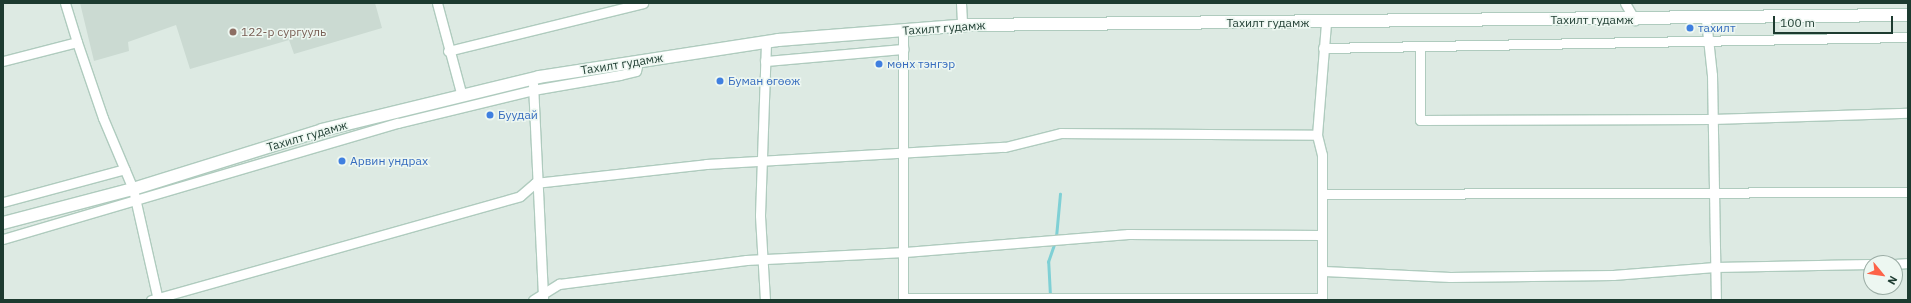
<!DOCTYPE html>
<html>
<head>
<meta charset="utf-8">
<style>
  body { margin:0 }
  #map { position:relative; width:1911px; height:303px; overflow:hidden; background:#ddeae3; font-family:"IBM Plex Sans",sans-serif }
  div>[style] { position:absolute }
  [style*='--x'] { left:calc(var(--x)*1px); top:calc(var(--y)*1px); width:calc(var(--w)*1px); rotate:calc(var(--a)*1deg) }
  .built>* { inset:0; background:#cbdad2 }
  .stream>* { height:2.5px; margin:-1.25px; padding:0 1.25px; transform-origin:1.25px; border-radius:1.25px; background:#7fd0d5 }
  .roads { filter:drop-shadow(1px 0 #afcbbe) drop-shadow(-1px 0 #afcbbe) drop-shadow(0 1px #afcbbe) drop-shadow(0 -1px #afcbbe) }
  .minor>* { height:9px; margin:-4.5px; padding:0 4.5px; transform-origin:4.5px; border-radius:4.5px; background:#fff }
  .secondary>* { height:12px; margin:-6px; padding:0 6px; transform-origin:6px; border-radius:6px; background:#fff }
  .dots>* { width:11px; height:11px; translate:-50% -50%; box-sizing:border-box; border:2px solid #edf7f1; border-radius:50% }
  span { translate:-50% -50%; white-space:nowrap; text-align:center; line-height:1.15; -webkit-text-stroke:3px #edf7f1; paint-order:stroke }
  .street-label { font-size:12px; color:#1d3b30 }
  .shop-label { font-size:12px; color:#366cbe }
  .left { translate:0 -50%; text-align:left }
  .education-label { font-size:12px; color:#785e54 }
  .frame { position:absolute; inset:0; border:4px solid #1d3b30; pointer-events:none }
  .north { position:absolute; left:1863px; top:255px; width:40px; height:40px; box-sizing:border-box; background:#edf7f1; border:1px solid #9aaca4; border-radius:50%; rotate:119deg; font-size:11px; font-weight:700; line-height:16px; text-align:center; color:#1d3b30 }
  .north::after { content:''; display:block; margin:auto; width:14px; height:18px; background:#fd6348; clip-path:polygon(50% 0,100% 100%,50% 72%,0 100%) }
  .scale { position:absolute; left:1773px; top:16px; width:120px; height:18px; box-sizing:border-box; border:2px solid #1d3b30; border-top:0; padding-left:5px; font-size:12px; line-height:14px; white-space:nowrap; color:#1d3b30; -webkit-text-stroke:3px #edf7f1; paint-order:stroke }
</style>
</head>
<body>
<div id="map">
  <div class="built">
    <i style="clip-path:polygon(80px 3px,375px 3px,382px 28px,294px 54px,289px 40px,190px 69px,176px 25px,128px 42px,129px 51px,94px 61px)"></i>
  </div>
  <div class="stream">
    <i style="--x:1056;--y:237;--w:43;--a:-84.7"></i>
    <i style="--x:1050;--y:296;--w:34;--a:-93"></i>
    <i style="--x:1048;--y:262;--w:21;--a:-71"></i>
  </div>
  <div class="roads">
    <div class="minor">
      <i style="--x:65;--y:3;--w:41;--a:72.9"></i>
      <i style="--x:437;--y:3;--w:96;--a:75"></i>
      <i style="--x:961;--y:3;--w:22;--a:87"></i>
      <i style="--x:1625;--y:3;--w:20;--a:60"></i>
      <i style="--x:1706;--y:20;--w:55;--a:83.8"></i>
      <i style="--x:1712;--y:75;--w:225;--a:89"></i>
      <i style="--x:903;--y:30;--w:270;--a:90"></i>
      <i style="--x:1420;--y:47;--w:73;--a:90"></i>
      <i style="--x:1420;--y:120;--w:292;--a:-0.2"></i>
      <i style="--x:1712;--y:119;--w:196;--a:-1.8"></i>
      <i style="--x:1323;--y:48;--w:585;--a:-1.08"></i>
      <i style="--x:448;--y:51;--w:201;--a:-13.8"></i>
      <i style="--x:3;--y:61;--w:76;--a:-14.4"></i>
      <i style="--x:77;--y:42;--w:80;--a:71.1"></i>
      <i style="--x:103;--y:118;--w:77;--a:67.1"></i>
      <i style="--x:133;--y:189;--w:114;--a:77.3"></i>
      <i style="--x:765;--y:61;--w:139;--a:-5"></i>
      <i style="--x:533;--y:84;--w:214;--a:87.3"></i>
      <i style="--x:1322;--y:194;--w:586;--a:-0.2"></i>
      <i style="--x:3;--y:202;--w:126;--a:-15.1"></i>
      <i style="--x:3;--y:239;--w:412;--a:-16.4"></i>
      <i style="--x:398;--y:123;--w:139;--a:-13.7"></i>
      <i style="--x:533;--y:90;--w:88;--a:-9.8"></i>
      <i style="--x:620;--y:75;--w:16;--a:-14"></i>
      <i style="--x:636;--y:71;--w:9;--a:-77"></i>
      <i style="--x:1895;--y:264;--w:13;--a:-4"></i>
      <i style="--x:1324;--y:271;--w:126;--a:2.7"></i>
      <i style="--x:1450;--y:277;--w:163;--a:-0.7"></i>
      <i style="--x:1613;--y:275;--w:102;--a:-4.5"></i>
      <i style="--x:1715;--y:267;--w:156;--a:-1.1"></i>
      <i style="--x:903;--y:298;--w:419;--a:0"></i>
      <i style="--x:151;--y:300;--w:383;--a:-15.7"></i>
      <i style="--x:520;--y:196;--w:20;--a:-41"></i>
      <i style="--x:535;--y:183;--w:172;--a:-6.3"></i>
      <i style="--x:706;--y:164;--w:299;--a:-3.3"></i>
      <i style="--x:1005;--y:147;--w:58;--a:-14"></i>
      <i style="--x:1061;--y:133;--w:256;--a:0.4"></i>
      <i style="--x:533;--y:300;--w:31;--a:-32"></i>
      <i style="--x:559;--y:284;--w:189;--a:-7.3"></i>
      <i style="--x:746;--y:260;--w:159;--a:-2.9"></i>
      <i style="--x:905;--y:252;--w:224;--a:-4.6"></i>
      <i style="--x:1128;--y:234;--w:194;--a:0.3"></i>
      <i style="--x:765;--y:300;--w:85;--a:-93.4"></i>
      <i style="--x:760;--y:215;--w:173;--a:-88"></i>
      <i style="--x:1322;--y:300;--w:145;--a:-90"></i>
      <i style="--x:1322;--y:155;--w:21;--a:-104"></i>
      <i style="--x:1317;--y:135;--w:113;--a:-85.4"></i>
    </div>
    <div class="secondary">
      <i style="--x:3;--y:223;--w:134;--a:-14.7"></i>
      <i style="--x:133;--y:189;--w:198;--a:-17.3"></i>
      <i style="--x:322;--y:130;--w:223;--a:-13.7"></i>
      <i style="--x:539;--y:77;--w:242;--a:-8.8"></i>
      <i style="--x:778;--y:40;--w:190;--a:-4.5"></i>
      <i style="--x:967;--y:25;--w:941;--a:-0.61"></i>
    </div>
  </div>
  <div class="dots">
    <i style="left:1690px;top:28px;background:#3f7fe0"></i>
    <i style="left:233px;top:32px;background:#8d6e63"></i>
    <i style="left:879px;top:64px;background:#3f7fe0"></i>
    <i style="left:720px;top:81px;background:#3f7fe0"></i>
    <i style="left:490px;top:115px;background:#3f7fe0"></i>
    <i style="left:342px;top:161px;background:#3f7fe0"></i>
  </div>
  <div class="street-label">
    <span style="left:1592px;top:20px">Тахилт гудамж</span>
    <span style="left:1268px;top:23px">Тахилт гудамж</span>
    <span style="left:944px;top:28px;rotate:-4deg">Тахилт гудамж</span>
    <span style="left:622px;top:64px;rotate:-9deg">Тахилт гудамж</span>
    <span style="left:307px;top:136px;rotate:-16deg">Тахилт гудамж</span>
  </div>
  <div class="shop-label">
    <span class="left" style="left:1698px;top:28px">тахилт</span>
    <span class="left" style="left:887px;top:64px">мөнх тэнгэр</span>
    <span class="left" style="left:728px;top:81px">Буман өгөөж</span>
    <span class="left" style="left:498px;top:115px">Буудай</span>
    <span class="left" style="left:350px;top:161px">Арвин ундрах</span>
  </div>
  <div class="education-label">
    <span class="left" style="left:241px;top:32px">122-р сургууль</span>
  </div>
  <div class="frame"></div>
  <div class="north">N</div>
  <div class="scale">100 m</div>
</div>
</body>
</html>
